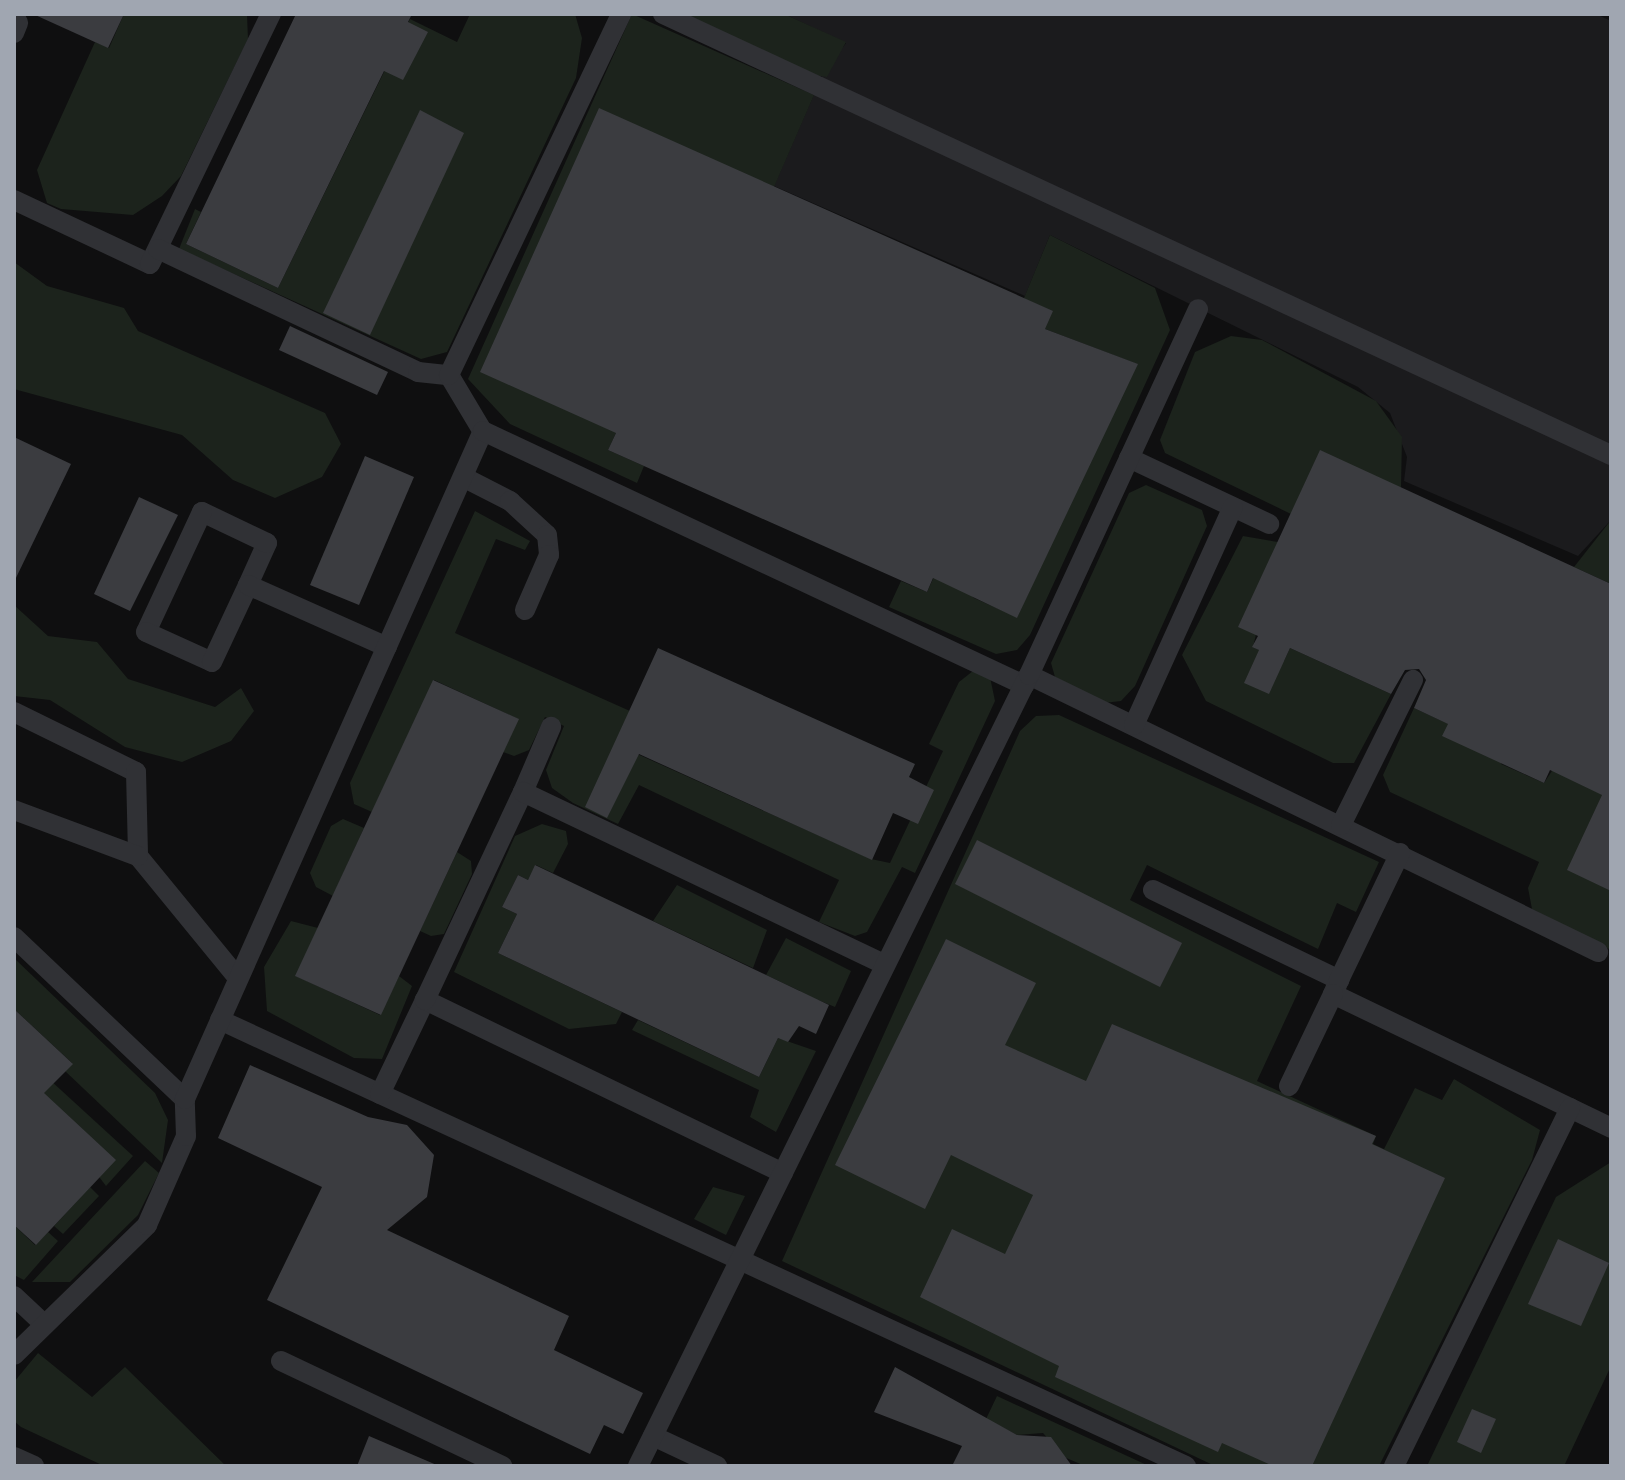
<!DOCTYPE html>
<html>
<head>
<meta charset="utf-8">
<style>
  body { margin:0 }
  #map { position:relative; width:1625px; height:1480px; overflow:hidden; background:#0f0f10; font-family:"PT Sans",sans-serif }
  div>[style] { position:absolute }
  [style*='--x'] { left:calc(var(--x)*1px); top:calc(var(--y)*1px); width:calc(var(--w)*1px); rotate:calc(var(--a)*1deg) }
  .built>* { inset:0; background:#1b1b1d }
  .green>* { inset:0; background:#1c231c }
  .building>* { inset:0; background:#3b3c40 }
  .service>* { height:20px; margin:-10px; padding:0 10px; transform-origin:10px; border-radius:10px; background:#303135 }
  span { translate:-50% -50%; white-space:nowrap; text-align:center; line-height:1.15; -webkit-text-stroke:6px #0a0a0b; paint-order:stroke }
  .frame { position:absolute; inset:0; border:16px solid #a0a6b1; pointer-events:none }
</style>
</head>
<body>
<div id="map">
  <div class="built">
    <i style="clip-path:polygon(784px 14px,1596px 14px,1611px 21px,1611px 520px,1578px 556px,1404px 481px,1407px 457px,1390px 413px,1358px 387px,1050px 235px,1025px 296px,774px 186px,822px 76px,846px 43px)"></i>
  </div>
  <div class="green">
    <i style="clip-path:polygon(124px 14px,247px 14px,248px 39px,181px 176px,162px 196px,133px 215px,61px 209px,47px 203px,37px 170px,95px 42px,109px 48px)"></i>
    <i style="clip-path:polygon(470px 14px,575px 14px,582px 38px,576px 78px,447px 352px,421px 359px,179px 249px,195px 209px,201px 212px,186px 244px,278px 288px,410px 19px,457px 42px)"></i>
    <i style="clip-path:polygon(632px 14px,814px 95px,774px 187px,616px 433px,608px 450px,644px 466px,637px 483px,510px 424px,468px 379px)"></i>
    <i style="clip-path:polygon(684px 14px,784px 14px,846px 42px,827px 77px,813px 75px)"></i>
    <i style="clip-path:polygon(1050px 235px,1155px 288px,1170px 330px,1030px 635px,1017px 650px,996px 654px,889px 607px,901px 581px,927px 592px,939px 566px,974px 598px,1017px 617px,1137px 364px,1045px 329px,1024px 298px)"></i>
    <i style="clip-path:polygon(14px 262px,47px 286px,124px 308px,138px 331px,325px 413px,341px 444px,322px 477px,275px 498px,233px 480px,182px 435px,14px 389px)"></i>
    <i style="clip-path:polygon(1231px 336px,1262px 340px,1376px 401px,1402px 437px,1401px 487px,1291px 514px,1165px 453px,1160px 440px,1195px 352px)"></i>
    <i style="clip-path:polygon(1146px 485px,1202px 510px,1207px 526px,1135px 686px,1121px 701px,1104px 703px,1055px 677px,1051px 663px,1129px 493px)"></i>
    <i style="clip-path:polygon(475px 511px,530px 541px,525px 550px,496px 539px,455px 633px,630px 711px,615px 744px,871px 859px,890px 863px,943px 751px,929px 744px,959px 682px,973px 671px,990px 677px,995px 701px,915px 873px,902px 867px,867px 932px,855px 936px,819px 922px,839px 880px,639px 785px,618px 824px,573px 803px,552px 788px,546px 770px,564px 726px,545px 717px,529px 750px,514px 756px,503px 752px,518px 719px,434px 680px,372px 812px,354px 804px,350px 783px)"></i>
    <i style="clip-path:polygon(1611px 520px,1611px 584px,1574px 567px)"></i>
    <i style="clip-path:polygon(1243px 536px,1278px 542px,1253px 647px,1284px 661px,1290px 648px,1391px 694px,1354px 763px,1333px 763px,1206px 701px,1182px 655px)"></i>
    <i style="clip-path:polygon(14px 605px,48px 636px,97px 642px,128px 679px,215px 707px,241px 688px,254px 711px,231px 741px,182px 762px,125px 747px,50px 700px,14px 696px)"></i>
    <i style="clip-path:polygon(1611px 681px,1611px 950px,1532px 909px,1528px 888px,1539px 862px,1390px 792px,1383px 775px,1414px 708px,1507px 751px,1501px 764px,1544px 783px)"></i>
    <i style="clip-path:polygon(1059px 715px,1379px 862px,1356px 912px,1337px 903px,1318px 949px,1147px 865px,1130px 900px,1301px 986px,1257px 1081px,1376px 1136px,1373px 1144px,1384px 1149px,1415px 1088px,1442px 1100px,1454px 1079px,1540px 1130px,1532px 1160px,1379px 1466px,1215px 1466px,782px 1261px,1020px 731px,1036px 716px)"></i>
    <i style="clip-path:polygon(343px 819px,364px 828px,333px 896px,316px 887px,310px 873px,331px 826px)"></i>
    <i style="clip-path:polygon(542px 824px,566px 831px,568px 844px,553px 873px,536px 865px,528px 880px,518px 875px,502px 907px,517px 914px,498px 953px,622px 1012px,616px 1024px,569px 1029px,454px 972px,515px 836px)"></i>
    <i style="clip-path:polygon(457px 852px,471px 861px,472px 874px,444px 934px,431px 936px,420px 931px)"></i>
    <i style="clip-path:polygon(677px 885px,767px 930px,753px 968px,653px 921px)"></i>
    <i style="clip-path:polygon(291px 921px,318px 928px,296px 976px,380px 1015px,399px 976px,412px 986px,382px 1059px,354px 1058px,267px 1011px,264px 967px)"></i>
    <i style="clip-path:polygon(786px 938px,851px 971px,835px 1007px,818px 1000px,804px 1028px,792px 1009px,800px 991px,766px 975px)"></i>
    <i style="clip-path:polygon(14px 958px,155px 1093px,168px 1120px,162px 1163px,65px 1071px,72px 1063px,14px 1009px)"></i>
    <i style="clip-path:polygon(638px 1020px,759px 1077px,778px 1038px,816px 1051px,776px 1132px,750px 1117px,759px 1090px,632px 1030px)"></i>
    <i style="clip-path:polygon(14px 1047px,133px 1156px,106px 1186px,14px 1065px)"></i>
    <i style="clip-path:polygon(145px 1161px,159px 1173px,138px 1215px,70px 1282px,32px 1282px)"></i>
    <i style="clip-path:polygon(1611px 1162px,1611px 1366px,1564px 1466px,1427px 1466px,1556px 1197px)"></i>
    <i style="clip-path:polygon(90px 1187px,99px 1196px,63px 1234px,54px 1226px)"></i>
    <i style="clip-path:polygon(713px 1187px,745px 1196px,726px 1235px,694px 1219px)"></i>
    <i style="clip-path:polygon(14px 1225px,35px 1245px,48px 1232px,58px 1241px,24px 1280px,14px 1275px)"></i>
    <i style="clip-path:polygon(38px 1353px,92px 1397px,125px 1367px,226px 1466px,104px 1466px,21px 1427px,14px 1421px,14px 1382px)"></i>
    <i style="clip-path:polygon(997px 1396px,1149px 1466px,1085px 1466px,1064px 1457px,1043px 1433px,1017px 1435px,986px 1419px)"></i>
  </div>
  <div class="building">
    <i style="clip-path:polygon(33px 14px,124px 14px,108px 48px)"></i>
    <i style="clip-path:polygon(296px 14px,412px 14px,408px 22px,428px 32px,403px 80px,384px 71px,278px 288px,186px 244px)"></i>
    <i style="clip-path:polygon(599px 108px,1053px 311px,1045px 329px,1138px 364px,1017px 618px,933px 578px,927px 592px,608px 450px,616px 433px,480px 372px)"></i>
    <i style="clip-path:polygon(420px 110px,464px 133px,370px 335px,323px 313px)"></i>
    <i style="clip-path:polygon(290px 326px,388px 372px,377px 395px,279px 350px)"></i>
    <i style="clip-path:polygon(14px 437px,71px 464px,14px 582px)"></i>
    <i style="clip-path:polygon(1320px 450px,1611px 584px,1611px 891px,1567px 870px,1602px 795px,1550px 770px,1544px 783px,1442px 736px,1448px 724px,1414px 708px,1426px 680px,1419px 669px,1405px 670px,1391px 694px,1290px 648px,1269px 694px,1244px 683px,1259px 650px,1252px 647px,1258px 636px,1238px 627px)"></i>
    <i style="clip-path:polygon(365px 456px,414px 477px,359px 605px,310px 585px)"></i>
    <i style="clip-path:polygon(139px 497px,178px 515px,130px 611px,94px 594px)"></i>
    <i style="clip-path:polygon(658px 648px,915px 764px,909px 777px,934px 790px,918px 824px,893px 813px,872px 860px,639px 754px,607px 818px,585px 807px)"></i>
    <i style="clip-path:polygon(433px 680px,519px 719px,381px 1015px,295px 976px)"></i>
    <i style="clip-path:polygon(977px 840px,1182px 943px,1160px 987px,955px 884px)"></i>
    <i style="clip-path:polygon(535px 865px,829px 1005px,816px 1034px,799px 1026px,788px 1042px,778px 1038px,759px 1077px,498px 953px,517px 914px,502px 907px,518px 875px,528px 880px)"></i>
    <i style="clip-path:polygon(946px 939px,1036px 983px,1005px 1045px,1086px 1081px,1112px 1024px,1376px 1136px,1372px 1144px,1445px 1178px,1312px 1466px,1273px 1466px,1222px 1443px,1218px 1452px,1055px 1377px,1059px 1366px,920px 1297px,952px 1229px,1005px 1254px,1033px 1195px,951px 1155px,925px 1209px,835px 1165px)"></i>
    <i style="clip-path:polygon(14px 1009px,73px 1064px,44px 1093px,116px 1160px,36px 1245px,14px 1225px)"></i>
    <i style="clip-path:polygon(250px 1065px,368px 1117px,407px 1125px,434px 1155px,427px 1197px,387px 1230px,569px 1316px,554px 1350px,643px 1393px,623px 1434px,604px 1425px,590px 1454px,267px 1300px,322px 1187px,218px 1138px)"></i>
    <i style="clip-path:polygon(1558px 1239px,1609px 1263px,1581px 1326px,1528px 1304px)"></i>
    <i style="clip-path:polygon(895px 1367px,1017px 1435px,1051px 1437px,1072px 1466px,952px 1466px,962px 1446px,874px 1412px)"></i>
    <i style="clip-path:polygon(1472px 1409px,1496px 1419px,1481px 1453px,1457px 1442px)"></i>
    <i style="clip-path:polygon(369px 1436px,439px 1466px,357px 1466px)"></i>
  </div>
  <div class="service">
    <i style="--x:663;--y:14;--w:1046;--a:24.95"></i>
    <i style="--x:14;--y:33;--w:11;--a:-68"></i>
    <i style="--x:14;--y:200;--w:150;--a:25.2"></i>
    <i style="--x:150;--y:264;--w:278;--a:-64.2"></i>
    <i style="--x:158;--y:249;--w:288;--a:25.3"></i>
    <i style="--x:418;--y:372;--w:31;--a:6"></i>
    <i style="--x:483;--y:432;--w:66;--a:-120.8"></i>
    <i style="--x:449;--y:375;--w:400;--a:-64.5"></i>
    <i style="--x:1129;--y:458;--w:155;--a:25.2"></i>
    <i style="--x:463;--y:477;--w:53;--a:27.1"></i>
    <i style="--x:510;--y:501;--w:50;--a:42.6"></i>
    <i style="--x:547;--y:535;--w:20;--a:84"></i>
    <i style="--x:549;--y:555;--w:60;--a:113.6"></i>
    <i style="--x:248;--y:585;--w:46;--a:-65.7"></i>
    <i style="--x:267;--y:543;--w:72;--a:-154.5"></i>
    <i style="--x:202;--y:512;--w:132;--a:115"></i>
    <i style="--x:146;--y:632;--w:72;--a:24.4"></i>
    <i style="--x:212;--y:662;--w:85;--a:-64.9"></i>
    <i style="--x:248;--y:585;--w:152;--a:24"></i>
    <i style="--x:1029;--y:675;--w:633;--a:25.96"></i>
    <i style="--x:14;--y:712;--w:136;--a:26.2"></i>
    <i style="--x:136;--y:772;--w:84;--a:88.6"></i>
    <i style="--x:138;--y:856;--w:158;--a:50.7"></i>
    <i style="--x:1134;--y:725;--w:239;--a:-65.6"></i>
    <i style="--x:523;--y:792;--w:71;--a:-66.7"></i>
    <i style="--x:14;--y:810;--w:132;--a:20.4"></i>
    <i style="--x:1341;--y:825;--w:162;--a:-63.6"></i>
    <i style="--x:1153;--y:890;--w:207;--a:25.8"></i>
    <i style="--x:1339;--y:980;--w:15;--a:113"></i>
    <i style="--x:1333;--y:994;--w:309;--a:25.7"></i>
    <i style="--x:14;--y:937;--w:236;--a:43.5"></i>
    <i style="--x:1339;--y:980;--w:141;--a:-64.3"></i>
    <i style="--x:220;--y:1020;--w:1064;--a:24.78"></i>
    <i style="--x:1289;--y:1086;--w:102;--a:-64.4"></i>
    <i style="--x:380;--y:1094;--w:104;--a:-64.4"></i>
    <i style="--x:783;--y:1173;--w:398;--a:-154.2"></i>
    <i style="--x:425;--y:1000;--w:230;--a:-64.8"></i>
    <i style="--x:523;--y:792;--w:401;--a:25.5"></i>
    <i style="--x:14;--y:1296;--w:42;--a:43.1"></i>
    <i style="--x:14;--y:1355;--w:186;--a:-44.3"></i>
    <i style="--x:147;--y:1225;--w:97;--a:-66.3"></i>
    <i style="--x:186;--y:1136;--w:37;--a:-92"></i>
    <i style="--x:185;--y:1099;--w:731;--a:-65.96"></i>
    <i style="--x:483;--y:431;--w:598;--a:25.15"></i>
    <i style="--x:281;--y:1361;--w:245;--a:25.4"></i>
    <i style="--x:653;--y:1436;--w:71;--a:25.1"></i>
    <i style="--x:14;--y:1457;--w:22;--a:24"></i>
    <i style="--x:638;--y:1466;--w:882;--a:-63.7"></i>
    <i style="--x:1029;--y:675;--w:403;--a:-65.2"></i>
    <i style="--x:1394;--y:1466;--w:399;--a:-63.8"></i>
  </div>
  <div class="frame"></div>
</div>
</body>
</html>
